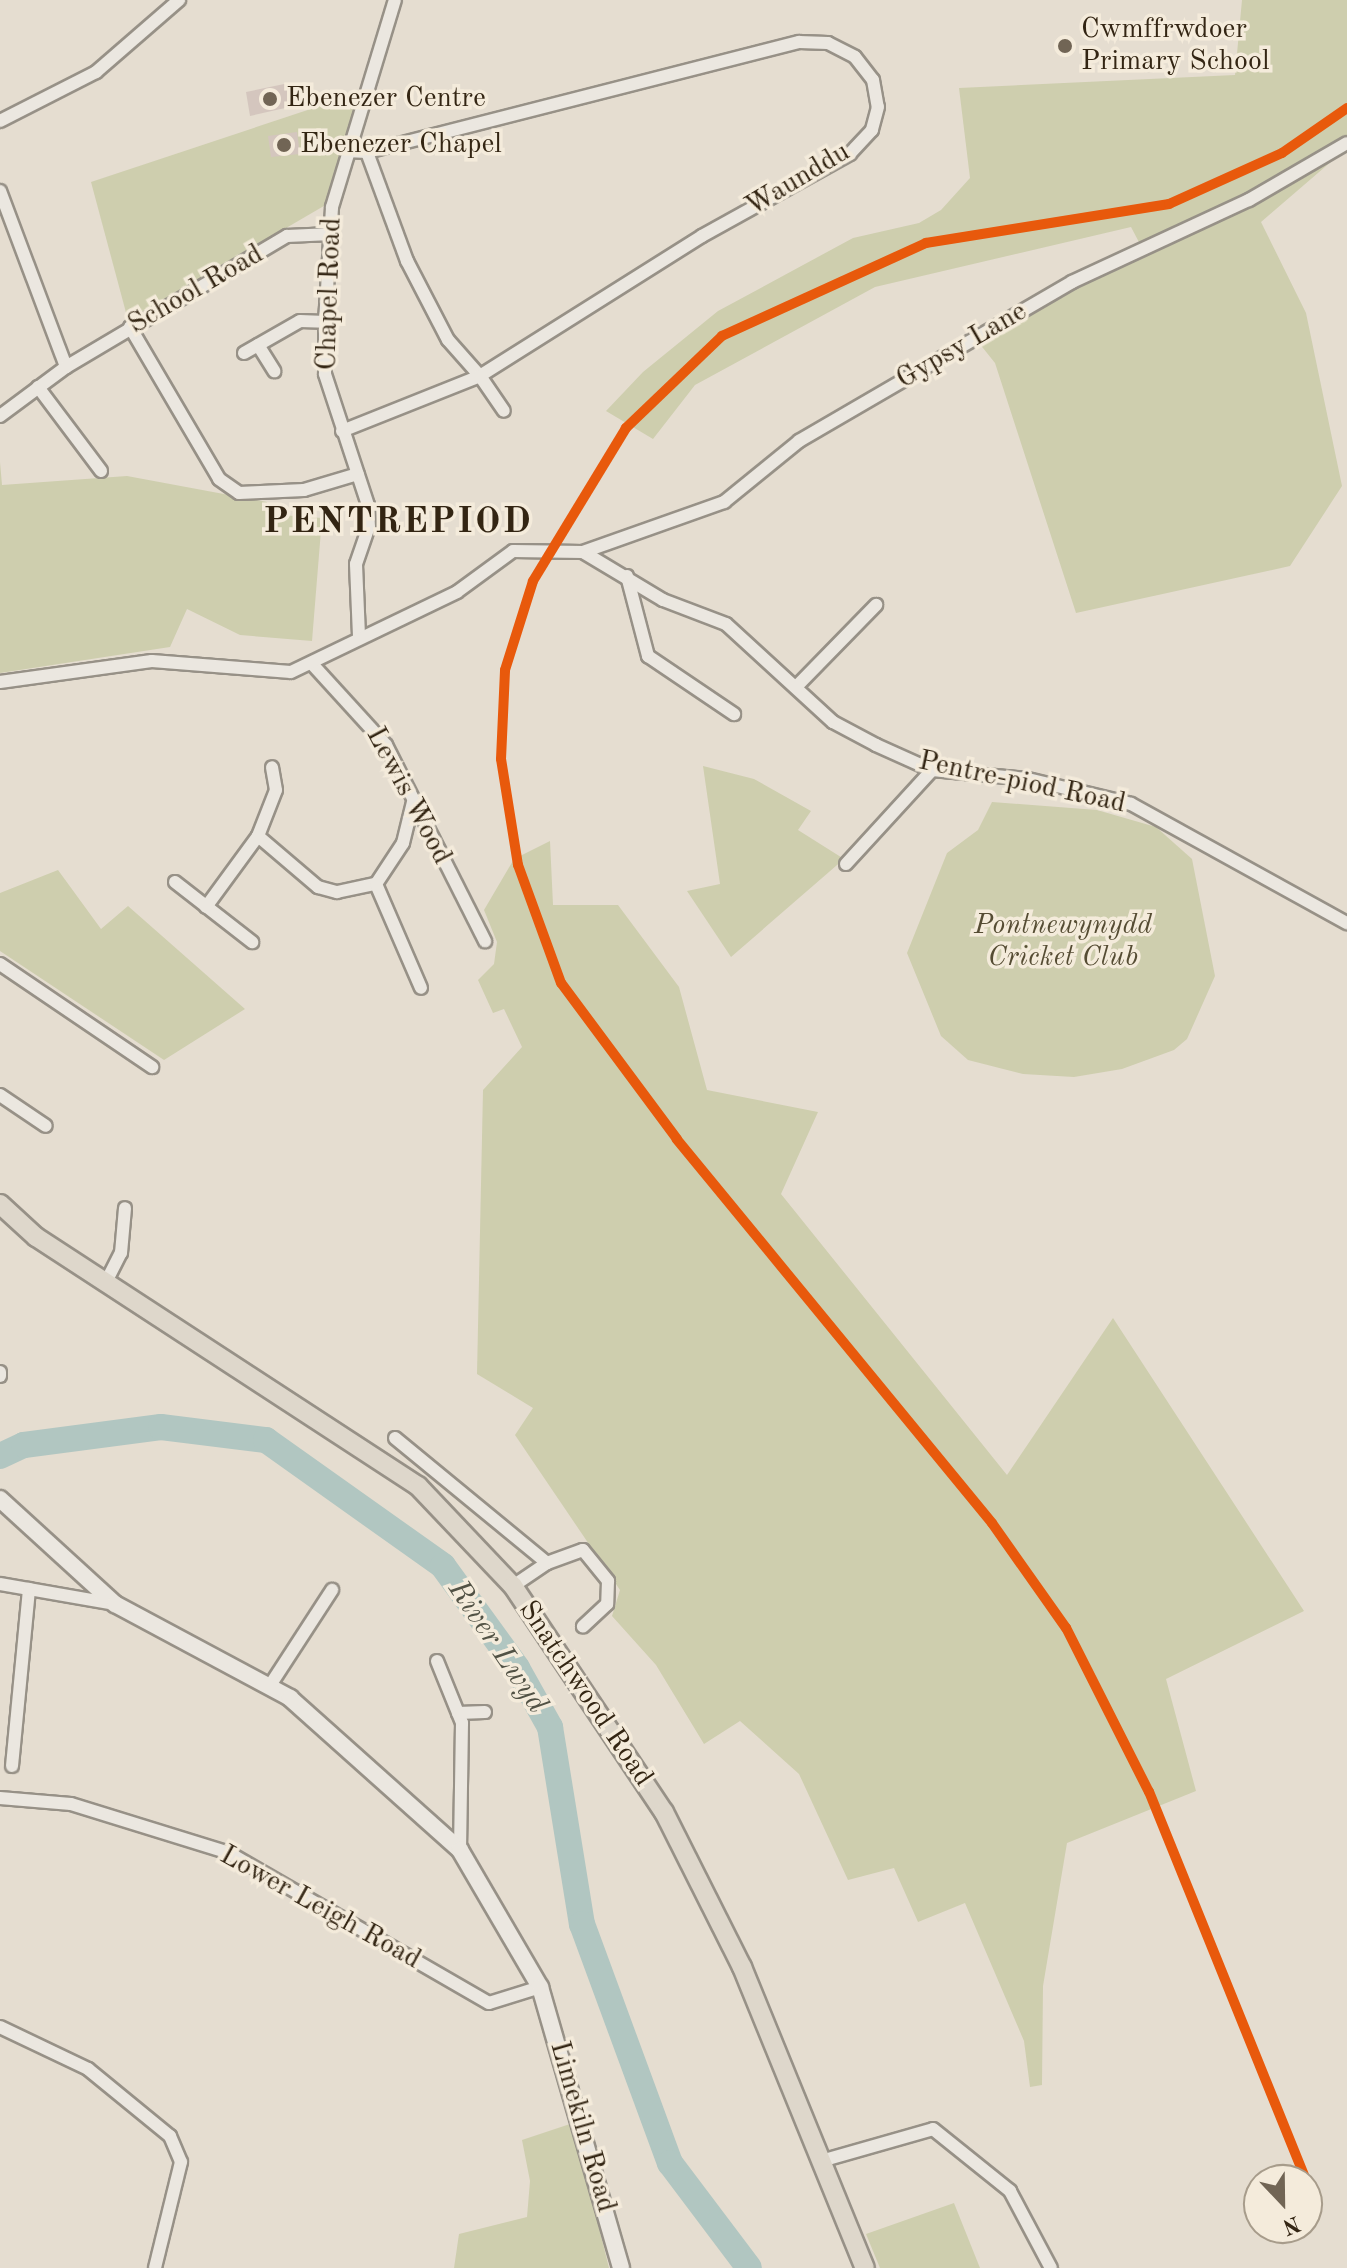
<!DOCTYPE html>
<html>
<head>
<meta charset="utf-8">
<style>
  body { margin:0 }
  #map { position:relative; width:1347px; height:2268px; overflow:hidden; background:#e5ddd0; font-family:"Old Standard TT",serif }
  div>[style] { position:absolute }
  [style*='--x'] { left:calc(var(--x)*1px); top:calc(var(--y)*1px); width:calc(var(--w)*1px); rotate:calc(var(--a)*1deg) }
  .green>* { inset:0; background:#ceceae }
  .river>* { height:26px; margin:-13px; padding:0 13px; transform-origin:13px; border-radius:13px; background:#b1c6c1 }
  .building>* { inset:0; background:#d4c6be }
  .roads { filter:drop-shadow(2px 0 #979187) drop-shadow(-2px 0 #979187) drop-shadow(0 2px #979187) drop-shadow(0 -2px #979187) }
  .street>* { height:12px; margin:-6px; padding:0 6px; transform-origin:6px; border-radius:6px; background:#ebe7e0 }
  .secondary>* { height:16px; margin:-8px; padding:0 8px; transform-origin:8px; border-radius:8px; background:#ebe7e0 }
  .primary>* { height:18px; margin:-9px; padding:0 9px; transform-origin:9px; border-radius:9px; background:#ded7cb }
  .cycleway>* { height:10px; margin:-5px; padding:0 5px; transform-origin:5px; border-radius:5px; background:#e8590c }
  .dots>* { width:22px; height:22px; translate:-50% -50%; box-sizing:border-box; border:4px solid #f4ebdb; border-radius:50% }
  span { translate:-50% -50%; white-space:nowrap; text-align:center; line-height:1.15; -webkit-text-stroke:7px #f4ebdb; paint-order:stroke }
  .poi-label { font-size:28px; color:#332513 }
  .left { translate:0 -50%; text-align:left }
  .street-label { font-size:28px; color:#332513 }
  .park-label { font-size:28px; color:#554c33; font-style:italic }
  .water-label { font-size:30px; color:#525245; font-style:italic }
  .district-label { font-size:36px; color:#332513; font-weight:700; letter-spacing:2px }
  .north { position:absolute; left:1243px; top:2164px; width:80px; height:80px; box-sizing:border-box; background:#f4ebdb; border:2px solid #a79c8b; border-radius:50%; rotate:158deg; font-size:22px; font-weight:700; line-height:32px; text-align:center; color:#332513 }
  .north::after { content:''; display:block; margin:auto; width:28px; height:36px; background:#716555; clip-path:polygon(50% 0,100% 100%,50% 72%,0 100%) }
</style>
</head>
<body>
<div id="map">
  <div class="green">
    <i style="clip-path:polygon(1242px 0,1347px 0,1347px 148px,1261px 222px,1306px 313px,1342px 486px,1290px 566px,1076px 613px,995px 363px,975px 338px,1141px 246px,1131px 227px,875px 287px,695px 385px,653px 439px,606px 411px,643px 372px,718px 311px,853px 238px,919px 223px,941px 210px,970px 178px,959px 88px,1235px 75px)"></i>
    <i style="clip-path:polygon(359px 93px,329px 203px,128px 320px,91px 182px)"></i>
    <i style="clip-path:polygon(0 462px,2px 485px,127px 476px,267px 502px,267px 514px,322px 518px,312px 641px,240px 635px,187px 609px,170px 647px,0 673px)"></i>
    <i style="clip-path:polygon(703px 766px,754px 779px,811px 811px,798px 830px,844px 859px,731px 957px,687px 891px,720px 884px)"></i>
    <i style="clip-path:polygon(992px 802px,1097px 810px,1156px 827px,1192px 859px,1215px 976px,1187px 1039px,1174px 1050px,1122px 1069px,1074px 1077px,1023px 1074px,968px 1060px,941px 1036px,907px 953px,947px 853px,978px 830px)"></i>
    <i style="clip-path:polygon(550px 841px,553px 905px,618px 905px,679px 987px,707px 1090px,818px 1112px,781px 1194px,1007px 1475px,1113px 1318px,1304px 1611px,1166px 1679px,1196px 1791px,1067px 1843px,1043px 1986px,1042px 2085px,1030px 2087px,1024px 2041px,965px 1903px,918px 1922px,894px 1868px,848px 1880px,799px 1774px,740px 1721px,704px 1744px,656px 1665px,612px 1616px,620px 1590px,515px 1435px,533px 1408px,477px 1374px,483px 1090px,522px 1047px,504px 1009px,493px 1013px,478px 980px,494px 964px,497px 942px,484px 910px,514px 859px)"></i>
    <i style="clip-path:polygon(58px 870px,101px 929px,128px 906px,245px 1009px,164px 1060px,0 951px,0 893px)"></i>
    <i style="clip-path:polygon(573px 2123px,609px 2268px,454px 2268px,459px 2234px,527px 2217px,530px 2181px,522px 2140px)"></i>
    <i style="clip-path:polygon(954px 2203px,980px 2268px,880px 2268px,866px 2234px)"></i>
  </div>
  <div class="river">
    <i style="--x:0;--y:1456;--w:26;--a:-25"></i>
    <i style="--x:24;--y:1445;--w:138;--a:-7.5"></i>
    <i style="--x:161;--y:1427;--w:106;--a:7.1"></i>
    <i style="--x:266;--y:1440;--w:217;--a:35.4"></i>
    <i style="--x:443;--y:1566;--w:126;--a:54"></i>
    <i style="--x:517;--y:1668;--w:68;--a:60.8"></i>
    <i style="--x:550;--y:1727;--w:200;--a:80.8"></i>
    <i style="--x:582;--y:1924;--w:255;--a:69.8"></i>
    <i style="--x:670;--y:2163;--w:131;--a:53"></i>
  </div>
  <div class="building">
    <i style="clip-path:polygon(289px 83px,294px 106px,250px 116px,246px 92px)"></i>
    <i style="clip-path:polygon(297px 132px,300px 154px,271px 157px,268px 136px)"></i>
  </div>
  <div class="roads">
    <div class="street">
      <i style="--x:0;--y:121;--w:108;--a:-27"></i>
      <i style="--x:96;--y:72;--w:110;--a:-40.9"></i>
      <i style="--x:346;--y:151;--w:21;--a:3"></i>
      <i style="--x:367;--y:152;--w:446;--a:-14.3"></i>
      <i style="--x:799;--y:42;--w:29;--a:2"></i>
      <i style="--x:828;--y:43;--w:30;--a:27"></i>
      <i style="--x:855;--y:57;--w:29;--a:52"></i>
      <i style="--x:873;--y:80;--w:27;--a:80"></i>
      <i style="--x:878;--y:107;--w:24;--a:105"></i>
      <i style="--x:872;--y:130;--w:33;--a:133"></i>
      <i style="--x:850;--y:154;--w:169;--a:151"></i>
      <i style="--x:702;--y:236;--w:262;--a:147.8"></i>
      <i style="--x:480;--y:376;--w:48;--a:-131.6"></i>
      <i style="--x:448;--y:340;--w:89;--a:-117.4"></i>
      <i style="--x:407;--y:261;--w:116;--a:-110.2"></i>
      <i style="--x:0;--y:191;--w:188;--a:69.4"></i>
      <i style="--x:130;--y:327;--w:176;--a:59.6"></i>
      <i style="--x:219;--y:479;--w:24;--a:35"></i>
      <i style="--x:239;--y:493;--w:65;--a:-2.6"></i>
      <i style="--x:304;--y:490;--w:56;--a:-16.5"></i>
      <i style="--x:258;--y:345;--w:31;--a:58"></i>
      <i style="--x:244;--y:353;--w:64;--a:-29.7"></i>
      <i style="--x:300;--y:321;--w:25;--a:2"></i>
      <i style="--x:38;--y:387;--w:105;--a:53.1"></i>
      <i style="--x:0;--y:416;--w:82;--a:-36.6"></i>
      <i style="--x:66;--y:367;--w:257;--a:-30.7"></i>
      <i style="--x:287;--y:236;--w:44;--a:-2.6"></i>
      <i style="--x:342;--y:431;--w:149;--a:-21.7"></i>
      <i style="--x:480;--y:376;--w:42;--a:55.6"></i>
      <i style="--x:583;--y:552;--w:150;--a:-19.5"></i>
      <i style="--x:724;--y:502;--w:97;--a:-39.1"></i>
      <i style="--x:799;--y:441;--w:316;--a:-30.2"></i>
      <i style="--x:1072;--y:282;--w:195;--a:-24.9"></i>
      <i style="--x:1249;--y:200;--w:113;--a:-30.2"></i>
      <i style="--x:627;--y:576;--w:83;--a:75.3"></i>
      <i style="--x:648;--y:656;--w:104;--a:34"></i>
      <i style="--x:359;--y:636;--w:72;--a:-92.4"></i>
      <i style="--x:356;--y:564;--w:39;--a:-71"></i>
      <i style="--x:369;--y:527;--w:22;--a:-93"></i>
      <i style="--x:368;--y:505;--w:138;--a:-108.2"></i>
      <i style="--x:325;--y:374;--w:52;--a:-90"></i>
      <i style="--x:325;--y:322;--w:115;--a:-86.5"></i>
      <i style="--x:332;--y:207;--w:216;--a:-73.1"></i>
      <i style="--x:313;--y:665;--w:108;--a:47.6"></i>
      <i style="--x:386;--y:745;--w:220;--a:63.2"></i>
      <i style="--x:0;--y:682;--w:153;--a:-7.9"></i>
      <i style="--x:152;--y:661;--w:139;--a:4.5"></i>
      <i style="--x:291;--y:672;--w:184;--a:-25.7"></i>
      <i style="--x:457;--y:592;--w:69;--a:-36.2"></i>
      <i style="--x:513;--y:551;--w:70;--a:0.8"></i>
      <i style="--x:583;--y:552;--w:93;--a:31"></i>
      <i style="--x:663;--y:600;--w:67;--a:20.9"></i>
      <i style="--x:726;--y:624;--w:145;--a:42.5"></i>
      <i style="--x:833;--y:722;--w:49;--a:28.1"></i>
      <i style="--x:876;--y:745;--w:61;--a:24.1"></i>
      <i style="--x:932;--y:770;--w:96;--a:5.4"></i>
      <i style="--x:1028;--y:779;--w:106;--a:13.6"></i>
      <i style="--x:1131;--y:804;--w:247;--a:28.9"></i>
      <i style="--x:796;--y:687;--w:115;--a:-45.7"></i>
      <i style="--x:258;--y:836;--w:79;--a:40.4"></i>
      <i style="--x:318;--y:887;--w:20;--a:15"></i>
      <i style="--x:337;--y:892;--w:40;--a:-12"></i>
      <i style="--x:376;--y:884;--w:113;--a:66.6"></i>
      <i style="--x:846;--y:864;--w:127;--a:-47.5"></i>
      <i style="--x:175;--y:882;--w:98;--a:37.9"></i>
      <i style="--x:376;--y:884;--w:49;--a:-56.6"></i>
      <i style="--x:403;--y:843;--w:42;--a:-76.3"></i>
      <i style="--x:206;--y:907;--w:88;--a:-53.8"></i>
      <i style="--x:258;--y:836;--w:49;--a:-68.6"></i>
      <i style="--x:276;--y:790;--w:23;--a:-100"></i>
      <i style="--x:0;--y:964;--w:184;--a:34.1"></i>
      <i style="--x:0;--y:1095;--w:55;--a:34"></i>
      <i style="--x:106;--y:1282;--w:33;--a:-63"></i>
      <i style="--x:121;--y:1253;--w:45;--a:-84.9"></i>
      <i style="--x:0;--y:1372;--w:4;--a:90"></i>
      <i style="--x:395;--y:1438;--w:197;--a:39.4"></i>
      <i style="--x:547;--y:1563;--w:41;--a:145.9"></i>
      <i style="--x:547;--y:1563;--w:38;--a:-20"></i>
      <i style="--x:583;--y:1550;--w:40;--a:51"></i>
      <i style="--x:608;--y:1581;--w:23;--a:92"></i>
      <i style="--x:607;--y:1604;--w:33;--a:137"></i>
      <i style="--x:0;--y:1584;--w:117;--a:9.9"></i>
      <i style="--x:437;--y:1661;--w:67;--a:68"></i>
      <i style="--x:462;--y:1723;--w:127;--a:90.9"></i>
      <i style="--x:269;--y:1687;--w:116;--a:-57"></i>
      <i style="--x:458;--y:1713;--w:27;--a:-2"></i>
      <i style="--x:12;--y:1766;--w:178;--a:-84.5"></i>
      <i style="--x:0;--y:1798;--w:71;--a:4.8"></i>
      <i style="--x:71;--y:1804;--w:165;--a:17.2"></i>
      <i style="--x:229;--y:1853;--w:300;--a:30"></i>
      <i style="--x:489;--y:2003;--w:53;--a:-17.4"></i>
      <i style="--x:0;--y:2027;--w:98;--a:25.5"></i>
      <i style="--x:88;--y:2069;--w:106;--a:39.3"></i>
      <i style="--x:170;--y:2136;--w:28;--a:67"></i>
      <i style="--x:181;--y:2162;--w:109;--a:103.8"></i>
      <i style="--x:821;--y:2161;--w:116;--a:-15.9"></i>
      <i style="--x:933;--y:2129;--w:99;--a:38.8"></i>
      <i style="--x:1010;--y:2191;--w:87;--a:62"></i>
    </div>
    <div class="secondary">
      <i style="--x:0;--y:1499;--w:156;--a:42.4"></i>
      <i style="--x:115;--y:1604;--w:199;--a:28.2"></i>
      <i style="--x:290;--y:1698;--w:228;--a:41.8"></i>
      <i style="--x:460;--y:1850;--w:159;--a:59.7"></i>
      <i style="--x:540;--y:1987;--w:292;--a:73.9"></i>
    </div>
    <div class="primary">
      <i style="--x:0;--y:1204;--w:49;--a:42.5"></i>
      <i style="--x:36;--y:1237;--w:456;--a:33.1"></i>
      <i style="--x:418;--y:1486;--w:138;--a:46.5"></i>
      <i style="--x:513;--y:1586;--w:272;--a:56.3"></i>
      <i style="--x:664;--y:1812;--w:174;--a:63.3"></i>
      <i style="--x:742;--y:1967;--w:325;--a:67.8"></i>
    </div>
  </div>
  <div class="cycleway">
    <i style="--x:1306;--y:2180;--w:419;--a:-112"></i>
    <i style="--x:1149;--y:1792;--w:184;--a:-116.8"></i>
    <i style="--x:1066;--y:1628;--w:128;--a:-125.2"></i>
    <i style="--x:992;--y:1523;--w:497;--a:-129.4"></i>
    <i style="--x:677;--y:1139;--w:194;--a:-126.6"></i>
    <i style="--x:561;--y:983;--w:126;--a:-110"></i>
    <i style="--x:518;--y:865;--w:107;--a:-99.1"></i>
    <i style="--x:501;--y:759;--w:89;--a:-87.4"></i>
    <i style="--x:505;--y:670;--w:93;--a:-72.5"></i>
    <i style="--x:533;--y:581;--w:179;--a:-58.7"></i>
    <i style="--x:626;--y:428;--w:133;--a:-43.8"></i>
    <i style="--x:722;--y:336;--w:224;--a:-24.5"></i>
    <i style="--x:926;--y:243;--w:246;--a:-9.1"></i>
    <i style="--x:1169;--y:204;--w:124;--a:-24.3"></i>
    <i style="--x:1282;--y:153;--w:79;--a:-34.7"></i>
  </div>
  <div class="dots">
    <i style="left:1065px;top:46px;background:#716555"></i>
    <i style="left:270px;top:99px;background:#716555"></i>
    <i style="left:284px;top:145px;background:#716555"></i>
  </div>
  <div class="poi-label">
    <span class="left" style="left:1081px;top:46px">Cwmffrwdoer<br>Primary School</span>
    <span class="left" style="left:286px;top:99px">Ebenezer Centre</span>
    <span class="left" style="left:300px;top:145px">Ebenezer Chapel</span>
  </div>
  <div class="street-label">
    <span style="left:798px;top:180px;rotate:-31deg">Waunddu</span>
    <span style="left:196px;top:290px;rotate:-30deg">School Road</span>
    <span style="left:330px;top:294px;rotate:-88deg">Chapel Road</span>
    <span style="left:962px;top:346px;rotate:-30deg">Gypsy Lane</span>
    <span style="left:1022px;top:783px;rotate:12deg">Pentre-piod Road</span>
    <span style="left:408px;top:796px;rotate:62deg">Lewis Wood</span>
    <span style="left:585px;top:1694px;rotate:56deg">Snatchwood Road</span>
    <span style="left:320px;top:1908px;rotate:29deg">Lower Leigh Road</span>
    <span style="left:582px;top:2127px;rotate:74deg">Limekiln Road</span>
  </div>
  <div class="park-label">
    <span style="left:1063px;top:942px">Pontnewynydd<br>Cricket Club</span>
  </div>
  <div class="water-label">
    <span style="left:497px;top:1647px;rotate:56deg">River Lwyd</span>
  </div>
  <div class="district-label">
    <span style="left:398px;top:524px">PENTREPIOD</span>
  </div>
  <div class="north">N</div>
</div>
</body>
</html>
